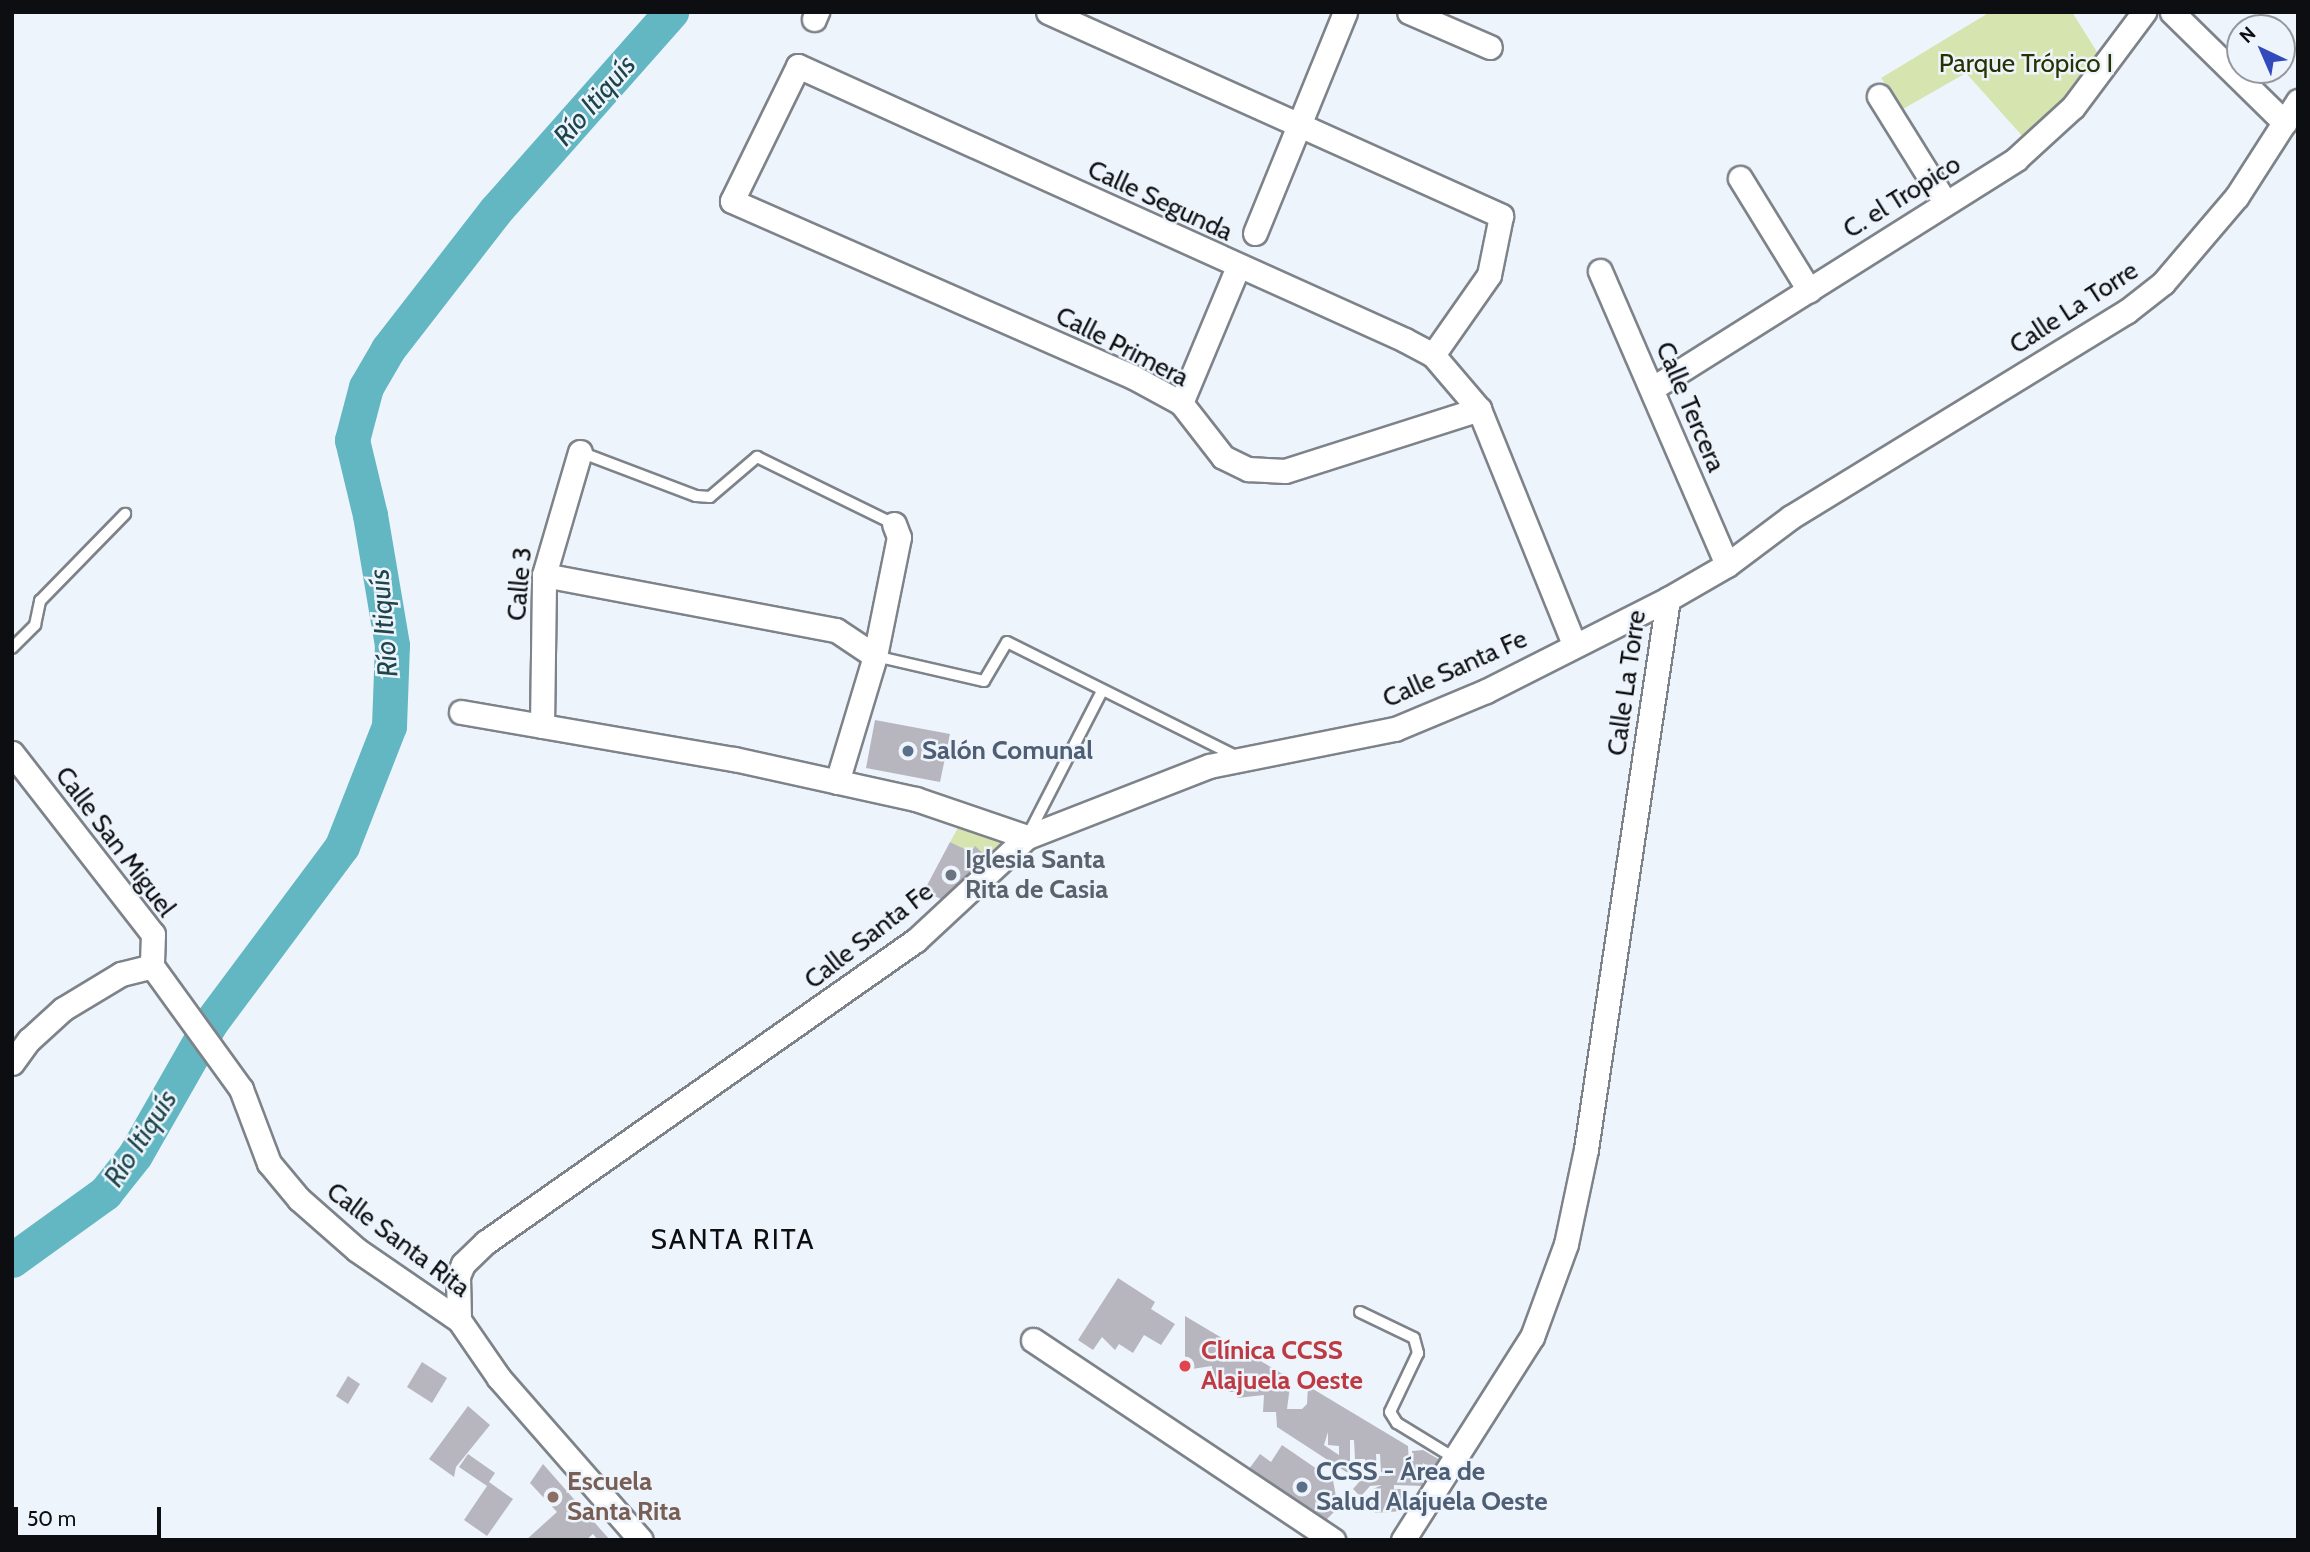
<!DOCTYPE html>
<html>
<head>
<meta charset="utf-8">
<style>
  body { margin:0 }
  #map { position:relative; width:2310px; height:1552px; overflow:hidden; background:#eef4fb; font-family:Cabin,sans-serif }
  div>[style] { position:absolute }
  [style*='--x'] { left:calc(var(--x)*1px); top:calc(var(--y)*1px); width:calc(var(--w)*1px); rotate:calc(var(--a)*1deg) }
  .green>* { inset:0; background:#d6e5b0 }
  .river>* { height:35px; margin:-17.5px; padding:0 17.5px; transform-origin:17.5px; border-radius:17.5px; background:#62b7c2 }
  .building>* { inset:0; background:#b7b6be }
  .roads { filter:drop-shadow(2px 0 #7e838a) drop-shadow(-2px 0 #7e838a) drop-shadow(0 2px #7e838a) drop-shadow(0 -2px #7e838a) }
  .service>* { height:10px; margin:-5px; padding:0 5px; transform-origin:5px; border-radius:5px; background:#fff }
  .minor>* { height:23px; margin:-11.5px; padding:0 11.5px; transform-origin:11.5px; border-radius:11.5px; background:#fff }
  .dots>* { width:19px; height:19px; translate:-50% -50%; box-sizing:border-box; border:4px solid #eef4fb; border-radius:50% }
  span { translate:-50% -50%; white-space:nowrap; text-align:center; line-height:1.15; -webkit-text-stroke:5px #eef4fb; paint-order:stroke }
  .park-label { font-size:26px; color:#283102 }
  .street-label { font-size:26px; color:#0c0e11 }
  .service-label { font-size:26px; color:#4e5e75; font-weight:700 }
  .left { translate:0 -50%; text-align:left }
  .worship-label { font-size:26px; color:#5b616d; font-weight:700 }
  .health-label { font-size:26px; color:#be3a42; font-weight:700 }
  .education-label { font-size:26px; color:#785e54; font-weight:700 }
  .water-label { font-size:28px; color:#1d454b; font-style:italic }
  .neighbourhood-label { font-size:28px; color:#0c0e11; letter-spacing:2px }
  .frame { position:absolute; inset:0; border:14px solid #0c0e11; pointer-events:none }
  .north { position:absolute; left:2226px; top:14px; width:70px; height:70px; box-sizing:border-box; background:#eef4fb; border:2px solid #94989d; border-radius:50%; rotate:316deg; font-size:19px; font-weight:700; line-height:28px; text-align:center; color:#0c0e11 }
  .north::after { content:''; display:block; margin:auto; width:24px; height:32px; background:#324bbc; clip-path:polygon(50% 0,100% 100%,50% 72%,0 100%) }
  .scale { position:absolute; left:14px; top:1507px; width:147px; height:32px; box-sizing:border-box; border:4px solid #0c0e11; border-top:0; padding-left:9px; font-size:21px; line-height:24px; white-space:nowrap; color:#0c0e11; -webkit-text-stroke:5px #eef4fb; paint-order:stroke }
</style>
</head>
<body>
<div id="map">
  <div class="green">
    <i style="clip-path:polygon(1990px 12px,2072px 12px,2099px 55px,2075px 87px,2024px 138px,1966px 73px,1903px 109px,1881px 78px)"></i>
    <i style="clip-path:polygon(960px 824px,1003px 843px,988px 858px,975px 847px,971px 852px,950px 842px)"></i>
  </div>
  <div class="river">
    <i style="--x:12;--y:1260;--w:115;--a:-35.8"></i>
    <i style="--x:105;--y:1193;--w:48;--a:-51.7"></i>
    <i style="--x:135;--y:1155;--w:153;--a:-60.3"></i>
    <i style="--x:211;--y:1022;--w:219;--a:-53.3"></i>
    <i style="--x:342;--y:846;--w:129;--a:-68.6"></i>
    <i style="--x:389;--y:726;--w:81;--a:-87.9"></i>
    <i style="--x:392;--y:645;--w:132;--a:-99.6"></i>
    <i style="--x:370;--y:515;--w:77;--a:-103.5"></i>
    <i style="--x:352;--y:440;--w:55;--a:-75.2"></i>
    <i style="--x:366;--y:387;--w:44;--a:-59.9"></i>
    <i style="--x:388;--y:349;--w:175;--a:-52.2"></i>
    <i style="--x:495;--y:211;--w:266;--a:-48.5"></i>
  </div>
  <div class="building">
    <i style="clip-path:polygon(875px 720px,950px 734px,940px 782px,866px 768px)"></i>
    <i style="clip-path:polygon(950px 842px,971px 852px,975px 846px,988px 858px,943px 900px,924px 891px)"></i>
    <i style="clip-path:polygon(1118px 1278px,1155px 1302px,1151px 1309px,1175px 1324px,1161px 1345px,1144px 1335px,1133px 1353px,1119px 1344px,1115px 1350px,1102px 1337px,1093px 1350px,1078px 1340px)"></i>
    <i style="clip-path:polygon(evenodd,1185px 1316px,1291px 1379px,1287px 1409px,1302px 1409px,1307px 1404px,1308px 1386px,1408px 1446px,1409px 1467px,1402px 1468px,1403px 1475px,1412px 1475px,1412px 1451px,1423px 1450px,1440px 1460px,1433px 1470px,1423px 1463px,1423px 1486px,1394px 1485px,1394px 1489px,1403px 1489px,1403px 1511px,1375px 1513px,1374px 1505px,1357px 1505px,1359px 1495px,1353px 1489px,1360px 1481px,1277px 1427px,1276px 1412px,1263px 1412px,1264px 1395px,1237px 1398px,1238px 1392px,1229px 1392px,1229px 1383px,1211px 1384px,1212px 1366px,1185px 1370px,1185px 1316px,1328px 1432px,1328px 1445px,1339px 1446px,1339px 1455px,1324px 1445px,1328px 1432px,1185px 1316px,1350px 1440px,1354px 1440px,1355px 1459px,1365px 1459px,1365px 1472px,1350px 1462px,1350px 1440px,1185px 1316px,1376px 1454px,1380px 1454px,1381px 1472px,1392px 1476px,1377px 1476px,1376px 1454px,1185px 1316px,1382px 1485px,1373px 1489px,1373px 1497px,1362px 1495px,1370px 1486px,1382px 1485px)"></i>
    <i style="clip-path:polygon(422px 1362px,447px 1378px,432px 1403px,407px 1387px)"></i>
    <i style="clip-path:polygon(348px 1376px,360px 1384px,348px 1404px,336px 1396px)"></i>
    <i style="clip-path:polygon(468px 1406px,490px 1425px,456px 1467px,454px 1477px,429px 1459px)"></i>
    <i style="clip-path:polygon(1282px 1445px,1333px 1480px,1338px 1508px,1321px 1525px,1246px 1473px,1260px 1454px,1271px 1462px)"></i>
    <i style="clip-path:polygon(468px 1454px,495px 1473px,489px 1482px,513px 1499px,487px 1536px,464px 1520px,487px 1486px,459px 1467px)"></i>
    <i style="clip-path:polygon(543px 1464px,610px 1540px,598px 1540px,593px 1534px,586px 1540px,526px 1540px,557px 1512px,530px 1483px)"></i>
  </div>
  <div class="roads">
    <div class="service">
      <i style="--x:580;--y:452;--w:124;--a:20.8"></i>
      <i style="--x:696;--y:496;--w:14;--a:4"></i>
      <i style="--x:710;--y:497;--w:62;--a:-40.4"></i>
      <i style="--x:757;--y:457;--w:153;--a:26.1"></i>
      <i style="--x:12;--y:648;--w:33;--a:-45"></i>
      <i style="--x:35;--y:625;--w:25;--a:-78"></i>
      <i style="--x:40;--y:601;--w:122;--a:-45.7"></i>
      <i style="--x:875;--y:656;--w:112;--a:12.9"></i>
      <i style="--x:984;--y:681;--w:45;--a:-59.5"></i>
      <i style="--x:1007;--y:642;--w:256;--a:26.5"></i>
      <i style="--x:1028;--y:835;--w:162;--a:-62.8"></i>
      <i style="--x:1360;--y:1312;--w:60;--a:25.7"></i>
      <i style="--x:1414;--y:1338;--w:16;--a:75"></i>
      <i style="--x:1418;--y:1353;--w:65;--a:115.4"></i>
      <i style="--x:1390;--y:1412;--w:13;--a:58"></i>
      <i style="--x:1397;--y:1423;--w:69;--a:31.4"></i>
    </div>
    <div class="minor">
      <i style="--x:1048;--y:12;--w:497;--a:24.2"></i>
      <i style="--x:1501;--y:216;--w:60;--a:101.5"></i>
      <i style="--x:1489;--y:275;--w:98;--a:125"></i>
      <i style="--x:1409;--y:12;--w:88;--a:23.4"></i>
      <i style="--x:2172;--y:12;--w:158;--a:44.5"></i>
      <i style="--x:814;--y:19;--w:8;--a:-67"></i>
      <i style="--x:1879;--y:96;--w:125;--a:58.1"></i>
      <i style="--x:1740;--y:178;--w:132;--a:58.4"></i>
      <i style="--x:1255;--y:233;--w:239;--a:-67.8"></i>
      <i style="--x:1600;--y:271;--w:320;--a:66.6"></i>
      <i style="--x:1653;--y:388;--w:429;--a:-32.2"></i>
      <i style="--x:2016;--y:159;--w:77;--a:-42.4"></i>
      <i style="--x:2073;--y:107;--w:119;--a:-53.2"></i>
      <i style="--x:1181;--y:403;--w:147;--a:-67.3"></i>
      <i style="--x:1479;--y:409;--w:71;--a:-130.4"></i>
      <i style="--x:1433;--y:355;--w:32;--a:-152"></i>
      <i style="--x:1405;--y:340;--w:666;--a:-155.71"></i>
      <i style="--x:798;--y:66;--w:150;--a:116.1"></i>
      <i style="--x:732;--y:201;--w:438;--a:23.7"></i>
      <i style="--x:1133;--y:377;--w:55;--a:28.4"></i>
      <i style="--x:1181;--y:403;--w:68;--a:52.1"></i>
      <i style="--x:1223;--y:457;--w:28;--a:26"></i>
      <i style="--x:1248;--y:469;--w:37;--a:3"></i>
      <i style="--x:1285;--y:471;--w:204;--a:-17.7"></i>
      <i style="--x:1479;--y:409;--w:253;--a:68"></i>
      <i style="--x:544;--y:575;--w:297;--a:10.7"></i>
      <i style="--x:836;--y:630;--w:47;--a:33.7"></i>
      <i style="--x:461;--y:712;--w:277;--a:9.8"></i>
      <i style="--x:734;--y:759;--w:186;--a:12.4"></i>
      <i style="--x:916;--y:799;--w:117;--a:18.9"></i>
      <i style="--x:542;--y:726;--w:151;--a:-89.2"></i>
      <i style="--x:544;--y:575;--w:128;--a:-73.7"></i>
      <i style="--x:12;--y:753;--w:229;--a:52.1"></i>
      <i style="--x:153;--y:934;--w:32;--a:92"></i>
      <i style="--x:837;--y:782;--w:132;--a:-73.2"></i>
      <i style="--x:875;--y:656;--w:121;--a:-78.6"></i>
      <i style="--x:899;--y:537;--w:14;--a:-111"></i>
      <i style="--x:152;--y:966;--w:152;--a:54.1"></i>
      <i style="--x:241;--y:1089;--w:79;--a:69.3"></i>
      <i style="--x:269;--y:1163;--w:47;--a:50.2"></i>
      <i style="--x:299;--y:1199;--w:77;--a:41.3"></i>
      <i style="--x:357;--y:1250;--w:124;--a:34.5"></i>
      <i style="--x:459;--y:1320;--w:70;--a:55.4"></i>
      <i style="--x:499;--y:1378;--w:215;--a:48.8"></i>
      <i style="--x:12;--y:1063;--w:29;--a:-54"></i>
      <i style="--x:29;--y:1040;--w:46;--a:-42.4"></i>
      <i style="--x:63;--y:1009;--w:68;--a:-31.1"></i>
      <i style="--x:121;--y:974;--w:32;--a:-14"></i>
      <i style="--x:459;--y:1320;--w:44;--a:-91.3"></i>
      <i style="--x:458;--y:1276;--w:13;--a:-67"></i>
      <i style="--x:463;--y:1264;--w:32;--a:-44"></i>
      <i style="--x:486;--y:1242;--w:525;--a:-35.08"></i>
      <i style="--x:916;--y:940;--w:151;--a:-42.9"></i>
      <i style="--x:1027;--y:837;--w:195;--a:-21.3"></i>
      <i style="--x:1209;--y:766;--w:190;--a:-11.3"></i>
      <i style="--x:1395;--y:729;--w:99;--a:-22.7"></i>
      <i style="--x:1486;--y:691;--w:204;--a:-26.8"></i>
      <i style="--x:1033;--y:1340;--w:361;--a:33.7"></i>
      <i style="--x:1403;--y:1540;--w:241;--a:-57.6"></i>
      <i style="--x:1532;--y:1337;--w:99;--a:-69.9"></i>
      <i style="--x:1566;--y:1244;--w:97;--a:-78.1"></i>
      <i style="--x:1586;--y:1149;--w:556;--a:-81.52"></i>
      <i style="--x:1668;--y:599;--w:68;--a:-30"></i>
      <i style="--x:1727;--y:565;--w:80;--a:-36.9"></i>
      <i style="--x:1791;--y:517;--w:393;--a:-31.5"></i>
      <i style="--x:2126;--y:312;--w:47;--a:-38.1"></i>
      <i style="--x:2163;--y:283;--w:114;--a:-49.6"></i>
      <i style="--x:2237;--y:196;--w:113;--a:-57.3"></i>
    </div>
  </div>
  <div class="dots">
    <i style="left:908px;top:751px;background:#5c6f8a"></i>
    <i style="left:951px;top:875px;background:#6b7280"></i>
    <i style="left:1185px;top:1366px;background:#e0444e"></i>
    <i style="left:1302px;top:1487px;background:#5c6f8a"></i>
    <i style="left:553px;top:1497px;background:#8d6e63"></i>
  </div>
  <div class="park-label">
    <span style="left:2026px;top:64px">Parque Trópico I</span>
  </div>
  <div class="street-label">
    <span style="left:1902px;top:197px;rotate:-32deg">C. el Tropico</span>
    <span style="left:1160px;top:201px;rotate:25deg">Calle Segunda</span>
    <span style="left:2074px;top:308px;rotate:-33deg">Calle La Torre</span>
    <span style="left:1122px;top:347px;rotate:27deg">Calle Primera</span>
    <span style="left:1690px;top:407px;rotate:67deg">Calle Tercera</span>
    <span style="left:520px;top:584px;rotate:-85deg">Calle 3</span>
    <span style="left:1455px;top:669px;rotate:-24deg">Calle Santa Fe</span>
    <span style="left:1627px;top:683px;rotate:-82deg">Calle La Torre</span>
    <span style="left:115px;top:842px;rotate:53deg">Calle San Miguel</span>
    <span style="left:869px;top:936px;rotate:-38deg">Calle Santa Fe</span>
    <span style="left:398px;top:1240px;rotate:37deg">Calle Santa Rita</span>
  </div>
  <div class="service-label">
    <span class="left" style="left:922px;top:751px">Salón Comunal</span>
    <span class="left" style="left:1316px;top:1487px">CCSS - Área de<br>Salud Alajuela Oeste</span>
  </div>
  <div class="worship-label">
    <span class="left" style="left:965px;top:875px">Iglesia Santa<br>Rita de Casia</span>
  </div>
  <div class="health-label">
    <span class="left" style="left:1201px;top:1366px">Clínica CCSS<br>Alajuela Oeste</span>
  </div>
  <div class="education-label">
    <span class="left" style="left:567px;top:1497px">Escuela<br>Santa Rita</span>
  </div>
  <div class="water-label">
    <span style="left:594px;top:100px;rotate:-49deg">Río Itiquís</span>
    <span style="left:383px;top:623px;rotate:-95deg">Río Itiquís</span>
    <span style="left:140px;top:1138px;rotate:-57deg">Río Itiquís</span>
  </div>
  <div class="neighbourhood-label">
    <span style="left:733px;top:1239px">SANTA RITA</span>
  </div>
  <div class="frame"></div>
  <div class="north">N</div>
  <div class="scale">50 m</div>
</div>
</body>
</html>
